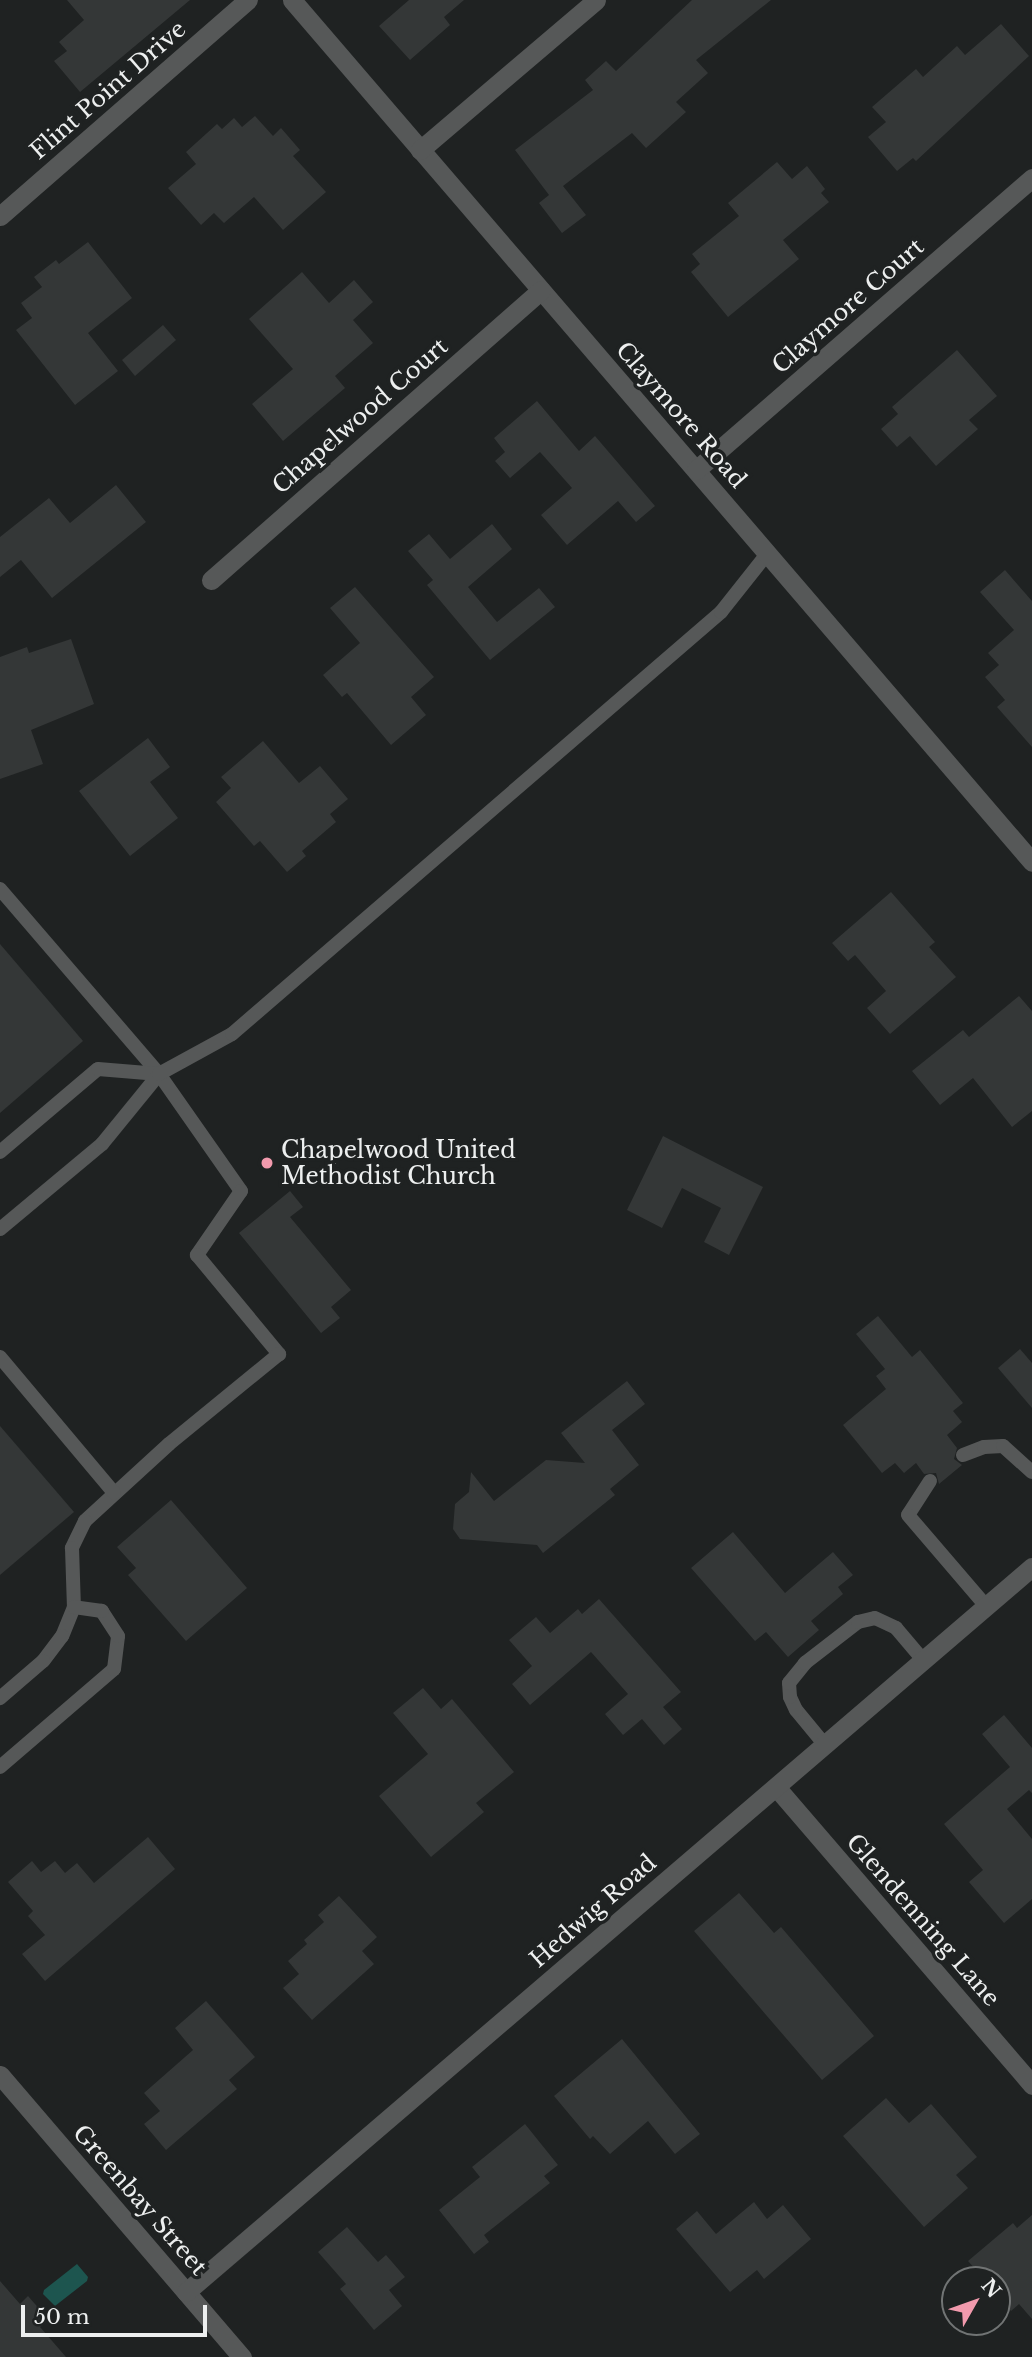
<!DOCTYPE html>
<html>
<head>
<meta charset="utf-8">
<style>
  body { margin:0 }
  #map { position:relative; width:1032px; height:2357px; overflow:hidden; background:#1f2222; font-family:"Libre Baskerville",serif }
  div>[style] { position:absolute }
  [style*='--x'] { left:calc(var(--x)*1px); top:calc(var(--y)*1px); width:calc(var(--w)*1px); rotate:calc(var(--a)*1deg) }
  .water>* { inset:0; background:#1d554f }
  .building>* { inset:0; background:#343737 }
  .service>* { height:14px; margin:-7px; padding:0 7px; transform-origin:7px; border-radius:7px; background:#565858 }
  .minor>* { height:19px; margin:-9.5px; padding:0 9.5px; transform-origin:9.5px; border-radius:9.5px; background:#565858 }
  .tertiary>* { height:19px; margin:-9.5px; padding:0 9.5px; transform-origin:9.5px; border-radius:9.5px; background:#565858 }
  .dots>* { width:19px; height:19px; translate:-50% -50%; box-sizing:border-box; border:4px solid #1f2222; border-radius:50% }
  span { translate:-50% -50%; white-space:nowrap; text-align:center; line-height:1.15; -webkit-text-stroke:7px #1f2222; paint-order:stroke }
  .street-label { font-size:23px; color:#edefef }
  .poi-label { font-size:23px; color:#edefef }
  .left { translate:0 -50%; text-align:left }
  .north { position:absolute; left:941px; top:2266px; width:70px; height:70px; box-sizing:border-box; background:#1f2222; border:2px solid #717474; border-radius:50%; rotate:50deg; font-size:19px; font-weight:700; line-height:28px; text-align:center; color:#edefef }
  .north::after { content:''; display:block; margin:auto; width:24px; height:32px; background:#f29aad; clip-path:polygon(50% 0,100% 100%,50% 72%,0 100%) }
  .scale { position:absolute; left:21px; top:2305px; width:186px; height:32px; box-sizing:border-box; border:4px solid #edefef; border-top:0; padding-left:9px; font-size:21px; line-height:24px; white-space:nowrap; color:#edefef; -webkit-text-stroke:5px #1f2222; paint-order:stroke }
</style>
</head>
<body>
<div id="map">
  <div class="water">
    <i style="clip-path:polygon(77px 2264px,88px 2277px,87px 2281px,55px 2306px,43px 2294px,44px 2290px)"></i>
  </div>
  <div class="building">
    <i style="clip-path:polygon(67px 0,190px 0,80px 92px,54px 61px,67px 51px,59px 42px,84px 20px)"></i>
    <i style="clip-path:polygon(409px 0,464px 0,444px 17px,450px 25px,410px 60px,379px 26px)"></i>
    <i style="clip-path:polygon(692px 0,771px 0,696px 60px,708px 73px,676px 102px,686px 112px,646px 148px,632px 133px,563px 186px,586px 215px,562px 233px,539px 203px,549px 195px,515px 150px,593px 90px,585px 80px,606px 61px,616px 71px)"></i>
    <i style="clip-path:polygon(1001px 24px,1029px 56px,916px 161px,913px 158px,897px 171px,868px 137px,886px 122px,872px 107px,916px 69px,923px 77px,957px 46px,965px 55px)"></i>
    <i style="clip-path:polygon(255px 116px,273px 136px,281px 128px,300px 150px,293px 156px,326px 192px,283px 230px,254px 197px,224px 223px,214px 213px,201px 225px,168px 188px,196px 164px,186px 152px,217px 124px,222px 129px,234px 118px,242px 127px)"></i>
    <i style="clip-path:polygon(777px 162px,792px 179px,807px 166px,825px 189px,821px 193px,829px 202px,783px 240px,799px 259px,728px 317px,691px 272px,700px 264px,692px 254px,739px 216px,728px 203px)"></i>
    <i style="clip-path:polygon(88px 242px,132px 298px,88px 333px,118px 371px,75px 405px,16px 330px,32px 318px,21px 303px,42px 287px,34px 277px,56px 260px,59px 264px)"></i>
    <i style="clip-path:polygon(302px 272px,329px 303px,354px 280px,373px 302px,353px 320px,373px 343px,335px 376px,345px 388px,283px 441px,252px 404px,293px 369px,249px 319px)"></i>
    <i style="clip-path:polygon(163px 325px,176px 340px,135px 376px,122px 360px)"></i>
    <i style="clip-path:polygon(957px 350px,997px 396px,969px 420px,978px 429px,936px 466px,910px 436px,897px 447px,881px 429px,898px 414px,892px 407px)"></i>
    <i style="clip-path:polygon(537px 401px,579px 451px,595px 436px,655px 506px,636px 522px,618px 501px,567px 545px,541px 515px,572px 488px,540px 452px,510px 478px,495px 461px,505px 452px,494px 438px)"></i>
    <i style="clip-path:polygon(116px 485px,146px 522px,52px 598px,21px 560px,0 577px,0 537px,49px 498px,70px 523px)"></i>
    <i style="clip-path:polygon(492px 524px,512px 549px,468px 587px,497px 622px,539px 588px,555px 607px,490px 660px,427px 585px,433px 580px,408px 551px,429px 534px,450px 559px)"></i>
    <i style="clip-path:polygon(1005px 570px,1032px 601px,1032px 747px,997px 707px,1005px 700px,985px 677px,999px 665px,988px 653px,1014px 630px,980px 592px)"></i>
    <i style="clip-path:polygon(355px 587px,434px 677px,411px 697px,426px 715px,391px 745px,347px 693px,342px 697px,323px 675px,360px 643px,330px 608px)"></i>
    <i style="clip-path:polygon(71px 639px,94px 704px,31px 730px,43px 764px,0 779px,0 657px,27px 647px,29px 653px)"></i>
    <i style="clip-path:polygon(148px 738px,170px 767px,150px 782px,178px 818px,130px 856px,79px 791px)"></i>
    <i style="clip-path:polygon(263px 741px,299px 783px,320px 766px,348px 799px,330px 814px,336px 822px,302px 851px,306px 856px,287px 872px,260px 841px,254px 846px,216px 802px,231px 788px,221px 777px)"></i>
    <i style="clip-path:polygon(891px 892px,935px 942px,929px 947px,956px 977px,890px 1034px,867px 1008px,886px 991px,855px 955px,848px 961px,832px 943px)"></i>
    <i style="clip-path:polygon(0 944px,83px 1041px,0 1113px)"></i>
    <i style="clip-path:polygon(1019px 996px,1032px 1011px,1032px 1111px,1012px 1127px,973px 1078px,940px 1105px,912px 1071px,963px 1030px,969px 1037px)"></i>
    <i style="clip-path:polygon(663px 1136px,763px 1187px,729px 1255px,704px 1242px,721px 1208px,682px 1188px,662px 1228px,627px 1210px)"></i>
    <i style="clip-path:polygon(290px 1191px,303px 1207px,290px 1217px,351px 1290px,331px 1307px,340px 1318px,321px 1333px,239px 1233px)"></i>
    <i style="clip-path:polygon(878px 1316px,912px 1357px,920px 1350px,963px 1403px,953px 1411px,962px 1422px,947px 1435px,957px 1448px,954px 1459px,962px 1465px,939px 1484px,936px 1473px,924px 1474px,916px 1463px,904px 1473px,895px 1463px,882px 1473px,843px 1425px,886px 1389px,876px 1376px,885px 1369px,856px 1334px)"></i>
    <i style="clip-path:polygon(1020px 1349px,1032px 1363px,1032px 1408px,998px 1368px)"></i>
    <i style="clip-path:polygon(627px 1381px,645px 1404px,612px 1430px,639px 1465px,610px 1489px,615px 1495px,543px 1553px,537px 1545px,460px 1539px,453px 1529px,455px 1504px,469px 1492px,471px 1472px,494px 1501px,546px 1460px,585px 1463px,561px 1433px)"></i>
    <i style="clip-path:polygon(0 1426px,74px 1512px,0 1575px)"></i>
    <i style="clip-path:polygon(171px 1500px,247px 1588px,186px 1641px,128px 1575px,136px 1568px,117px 1547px)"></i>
    <i style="clip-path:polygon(733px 1532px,785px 1593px,833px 1552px,853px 1575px,838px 1587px,843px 1594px,811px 1621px,819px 1630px,788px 1657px,766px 1632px,755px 1641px,691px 1568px)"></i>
    <i style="clip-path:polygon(599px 1599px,681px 1692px,663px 1707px,682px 1729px,664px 1745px,642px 1719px,623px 1735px,605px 1714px,628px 1694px,591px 1652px,530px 1705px,512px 1684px,532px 1666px,509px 1640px,536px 1617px,550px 1633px,578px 1609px,582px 1614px)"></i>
    <i style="clip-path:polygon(423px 1688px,441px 1709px,452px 1699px,514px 1772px,476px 1803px,484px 1812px,431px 1857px,379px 1796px,428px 1754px,393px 1713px)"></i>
    <i style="clip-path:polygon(1004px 1715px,1032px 1748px,1032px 1793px,1029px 1790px,1007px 1809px,1032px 1839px,1032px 1899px,1004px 1923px,969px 1882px,983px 1870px,944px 1824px,1010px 1767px,982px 1734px)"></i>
    <i style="clip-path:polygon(148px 1837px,175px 1869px,45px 1981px,22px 1954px,45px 1935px,28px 1916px,33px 1911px,8px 1882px,32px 1861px,41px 1872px,55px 1861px,65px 1873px,77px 1863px,94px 1883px)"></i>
    <i style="clip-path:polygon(739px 1893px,774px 1933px,781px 1927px,874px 2036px,822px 2080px,694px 1931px)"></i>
    <i style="clip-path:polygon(339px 1896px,377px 1937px,362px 1951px,374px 1964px,312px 2020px,283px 1988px,299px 1974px,288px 1961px,307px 1944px,304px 1940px,324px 1922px,318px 1915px)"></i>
    <i style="clip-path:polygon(206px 2001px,255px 2057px,229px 2080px,237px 2089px,166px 2150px,144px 2124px,160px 2111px,144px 2093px,193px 2050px,175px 2028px)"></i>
    <i style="clip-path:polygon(622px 2039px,700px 2134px,675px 2154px,648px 2121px,610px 2154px,593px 2136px,590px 2139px,554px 2096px)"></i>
    <i style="clip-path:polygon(886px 2098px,909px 2123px,931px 2104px,977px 2157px,956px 2175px,968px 2188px,924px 2227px,843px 2136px)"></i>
    <i style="clip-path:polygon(525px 2124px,558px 2165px,544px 2176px,550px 2183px,484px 2235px,489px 2242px,474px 2254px,439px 2210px,480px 2177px,472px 2167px)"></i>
    <i style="clip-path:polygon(754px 2202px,767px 2219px,783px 2205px,811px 2239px,764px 2279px,757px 2270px,730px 2292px,676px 2229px,697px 2211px,716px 2234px)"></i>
    <i style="clip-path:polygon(1032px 2215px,1032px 2319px,1019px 2304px,1011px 2311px,997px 2294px,997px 2280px,985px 2280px,968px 2261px,1013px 2223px,1017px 2228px)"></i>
    <i style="clip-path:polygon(347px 2227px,378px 2262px,386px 2255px,405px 2277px,389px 2290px,402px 2306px,374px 2330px,340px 2289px,346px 2284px,318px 2252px)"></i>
    <i style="clip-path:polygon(0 2281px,20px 2304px,28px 2296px,49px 2320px,40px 2327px,66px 2357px,0 2357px)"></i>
  </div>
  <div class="service">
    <i style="--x:0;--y:889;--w:244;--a:49.3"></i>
    <i style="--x:159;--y:1074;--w:143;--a:55"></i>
    <i style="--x:241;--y:1191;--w:78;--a:124.5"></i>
    <i style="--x:197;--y:1255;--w:129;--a:50.4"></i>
    <i style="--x:279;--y:1354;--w:142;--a:140.7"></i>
    <i style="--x:169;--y:1444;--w:114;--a:137.5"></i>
    <i style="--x:85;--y:1521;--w:30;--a:116"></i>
    <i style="--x:72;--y:1548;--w:59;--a:88.1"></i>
    <i style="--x:74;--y:1607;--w:31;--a:112"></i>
    <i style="--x:62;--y:1636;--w:31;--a:127"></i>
    <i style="--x:43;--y:1661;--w:57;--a:139.3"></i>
    <i style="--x:0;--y:1152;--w:128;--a:-40.3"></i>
    <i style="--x:98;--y:1069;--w:61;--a:4.7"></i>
    <i style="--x:0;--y:1229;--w:133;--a:-39.8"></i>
    <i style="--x:102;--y:1144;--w:90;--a:-50.8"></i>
    <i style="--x:159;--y:1074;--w:83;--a:-28.7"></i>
    <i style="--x:232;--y:1034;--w:646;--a:-40.79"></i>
    <i style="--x:721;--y:612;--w:74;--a:-51.6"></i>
    <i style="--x:0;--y:1357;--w:177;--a:50"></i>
    <i style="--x:963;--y:1455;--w:22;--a:-21"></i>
    <i style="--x:984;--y:1447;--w:19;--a:-3"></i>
    <i style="--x:1003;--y:1446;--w:39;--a:42"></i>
    <i style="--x:930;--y:1481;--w:40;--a:122.9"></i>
    <i style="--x:908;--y:1515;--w:120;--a:49.4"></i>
    <i style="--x:825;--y:1745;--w:45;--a:-129.6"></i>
    <i style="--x:796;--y:1710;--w:14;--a:-115"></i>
    <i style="--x:790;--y:1697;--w:14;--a:-94"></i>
    <i style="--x:789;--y:1683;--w:26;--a:-51"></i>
    <i style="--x:805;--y:1663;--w:67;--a:-37.7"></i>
    <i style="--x:858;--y:1622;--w:17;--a:-13"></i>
    <i style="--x:875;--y:1618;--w:23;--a:25"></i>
    <i style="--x:896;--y:1628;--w:42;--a:49.8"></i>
    <i style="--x:0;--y:1767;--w:150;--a:-40.7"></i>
    <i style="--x:114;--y:1669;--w:33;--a:-83"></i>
    <i style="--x:118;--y:1636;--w:30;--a:-123"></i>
    <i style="--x:102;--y:1611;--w:28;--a:-172"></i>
  </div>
  <div class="minor">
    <i style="--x:292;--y:0;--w:1136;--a:49.35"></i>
    <i style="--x:420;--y:150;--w:231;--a:-40.4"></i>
    <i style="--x:0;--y:216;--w:329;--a:-41.1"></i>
    <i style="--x:696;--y:470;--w:445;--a:-41"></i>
    <i style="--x:211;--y:580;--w:439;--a:-41.3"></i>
    <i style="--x:776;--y:1787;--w:393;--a:49.3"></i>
  </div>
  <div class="tertiary">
    <i style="--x:0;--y:2075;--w:372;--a:49.4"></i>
    <i style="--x:186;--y:2292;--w:1114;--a:-40.6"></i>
  </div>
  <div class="dots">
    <i style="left:267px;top:1163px;background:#f29aad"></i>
  </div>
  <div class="street-label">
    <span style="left:108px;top:90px;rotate:-41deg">Flint Point Drive</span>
    <span style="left:848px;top:306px;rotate:-41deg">Claymore Court</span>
    <span style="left:681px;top:415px;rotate:49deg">Claymore Road</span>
    <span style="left:360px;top:416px;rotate:-41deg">Chapelwood Court</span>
    <span style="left:593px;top:1911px;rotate:-41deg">Hedwig Road</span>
    <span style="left:923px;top:1920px;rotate:49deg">Glendenning Lane</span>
    <span style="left:140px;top:2200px;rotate:49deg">Greenbay Street</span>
  </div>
  <div class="poi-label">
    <span class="left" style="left:281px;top:1163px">Chapelwood United<br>Methodist Church</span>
  </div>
  <div class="north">N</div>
  <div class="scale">50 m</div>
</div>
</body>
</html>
